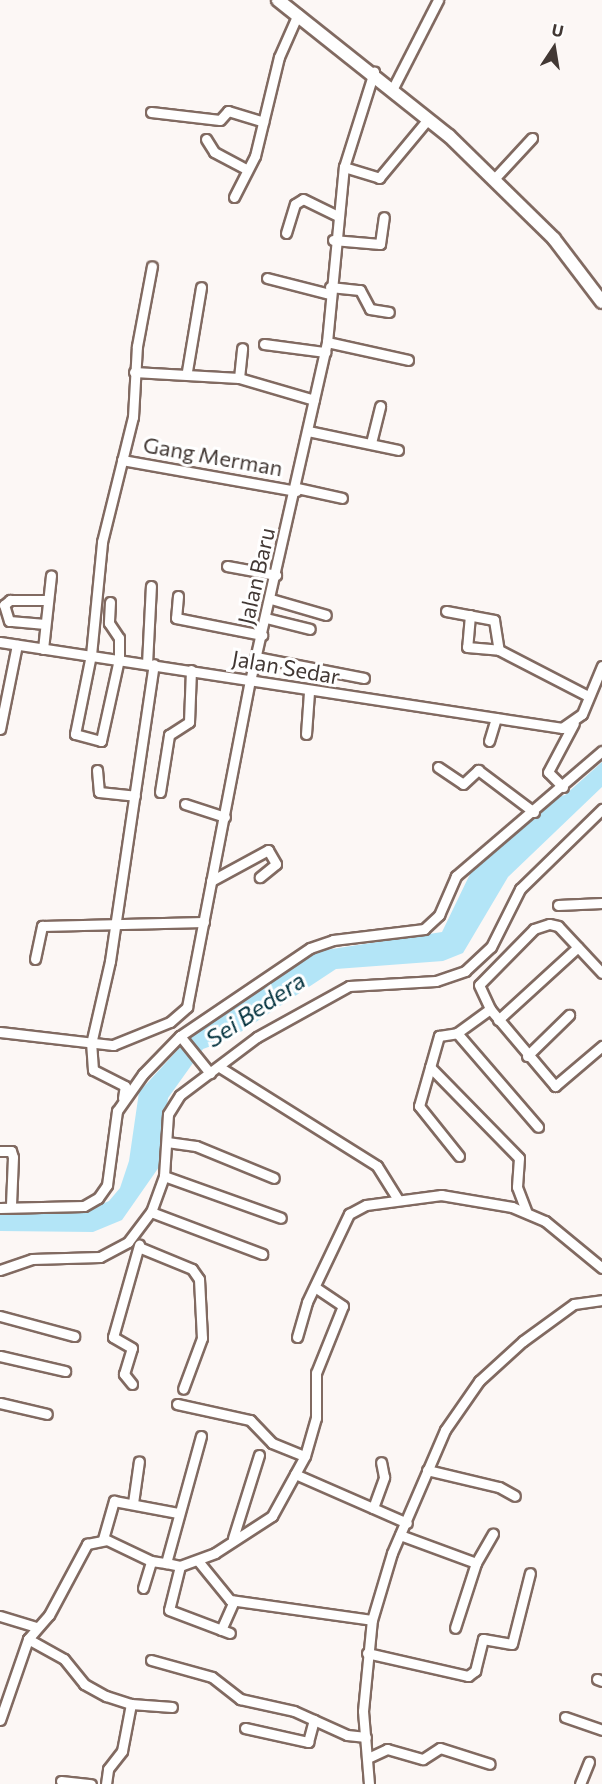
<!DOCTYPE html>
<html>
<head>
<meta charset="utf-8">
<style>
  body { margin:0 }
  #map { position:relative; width:602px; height:1784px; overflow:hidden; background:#fcf7f5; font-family:Commissioner,sans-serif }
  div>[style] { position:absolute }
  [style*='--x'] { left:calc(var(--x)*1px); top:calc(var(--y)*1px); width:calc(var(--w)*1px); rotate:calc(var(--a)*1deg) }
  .water>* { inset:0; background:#b3e5f7 }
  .roads { filter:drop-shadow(2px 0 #816a61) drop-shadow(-2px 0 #816a61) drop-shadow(0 2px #816a61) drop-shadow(0 -2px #816a61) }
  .minor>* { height:9px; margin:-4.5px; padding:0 4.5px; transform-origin:4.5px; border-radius:4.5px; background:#fff }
  .major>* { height:12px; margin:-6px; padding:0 6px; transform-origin:6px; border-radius:6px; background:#fff }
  span { translate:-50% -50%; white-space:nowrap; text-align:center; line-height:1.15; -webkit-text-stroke:6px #fff; paint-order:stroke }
  .street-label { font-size:22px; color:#423834 }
  .water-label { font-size:24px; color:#01313d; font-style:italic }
  .north { position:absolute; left:524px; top:18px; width:60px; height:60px; -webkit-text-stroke:4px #fff; paint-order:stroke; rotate:12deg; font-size:16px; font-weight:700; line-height:24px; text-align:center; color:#423834 }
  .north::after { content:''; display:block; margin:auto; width:21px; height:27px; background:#423834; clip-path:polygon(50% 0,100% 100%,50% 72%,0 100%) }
</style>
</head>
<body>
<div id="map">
  <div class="water">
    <i style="clip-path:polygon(602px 762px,602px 787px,508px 877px,463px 953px,443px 961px,336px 969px,230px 1039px,203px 1049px,168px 1098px,159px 1167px,122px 1220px,93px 1232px,0 1231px,0 1215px,9px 1211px,82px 1213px,109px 1201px,120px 1188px,129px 1161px,139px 1092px,196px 1030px,319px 951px,442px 932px,470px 874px,551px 799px,565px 795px)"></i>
  </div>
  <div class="roads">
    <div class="minor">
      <i style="--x:393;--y:88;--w:99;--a:-62.9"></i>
      <i style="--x:151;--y:112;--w:69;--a:6.6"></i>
      <i style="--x:220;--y:120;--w:12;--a:-48"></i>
      <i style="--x:228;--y:111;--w:37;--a:17"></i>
      <i style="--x:206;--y:139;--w:15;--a:58"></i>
      <i style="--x:214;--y:152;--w:36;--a:28"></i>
      <i style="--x:344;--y:167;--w:37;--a:17"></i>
      <i style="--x:379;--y:178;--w:77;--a:-50.3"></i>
      <i style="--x:494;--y:179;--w:56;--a:-47.2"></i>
      <i style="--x:234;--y:197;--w:46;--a:-62.9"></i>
      <i style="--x:255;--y:156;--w:102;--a:-76.4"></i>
      <i style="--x:279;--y:57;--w:47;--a:-66.2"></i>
      <i style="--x:286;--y:233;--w:30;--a:-73"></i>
      <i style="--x:295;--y:204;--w:9;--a:-32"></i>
      <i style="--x:303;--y:199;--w:37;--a:26"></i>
      <i style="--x:333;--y:240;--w:47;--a:4.9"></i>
      <i style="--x:380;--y:244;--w:27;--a:-82"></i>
      <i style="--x:267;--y:278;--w:65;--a:14.3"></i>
      <i style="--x:330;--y:287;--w:30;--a:6"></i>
      <i style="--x:360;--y:290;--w:21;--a:62"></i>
      <i style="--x:370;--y:309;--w:19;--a:9"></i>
      <i style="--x:327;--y:342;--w:83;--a:12.5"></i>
      <i style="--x:264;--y:344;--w:62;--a:7.5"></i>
      <i style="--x:187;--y:371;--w:85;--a:-80.5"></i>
      <i style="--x:134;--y:372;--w:105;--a:3.3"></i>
      <i style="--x:239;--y:378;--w:78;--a:16.3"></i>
      <i style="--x:239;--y:378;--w:30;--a:-84"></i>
      <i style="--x:308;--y:431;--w:92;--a:11.9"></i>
      <i style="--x:371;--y:443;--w:38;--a:-76"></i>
      <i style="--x:122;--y:460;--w:177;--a:10.1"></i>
      <i style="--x:297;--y:488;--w:46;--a:12.5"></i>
      <i style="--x:227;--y:566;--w:50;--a:10.4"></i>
      <i style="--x:178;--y:596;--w:22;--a:95"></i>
      <i style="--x:176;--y:618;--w:88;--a:11.2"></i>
      <i style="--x:271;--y:599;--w:57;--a:16.2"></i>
      <i style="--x:110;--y:602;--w:21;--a:93"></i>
      <i style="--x:109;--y:623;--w:18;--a:56"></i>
      <i style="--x:119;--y:638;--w:21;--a:90"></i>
      <i style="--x:119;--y:659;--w:84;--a:102.4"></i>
      <i style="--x:101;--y:741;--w:27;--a:-165"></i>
      <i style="--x:75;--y:734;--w:81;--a:-78.6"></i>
      <i style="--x:91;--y:655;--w:114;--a:-84.4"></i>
      <i style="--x:102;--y:542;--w:129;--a:-76.1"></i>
      <i style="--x:133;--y:417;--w:71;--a:-86.8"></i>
      <i style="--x:137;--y:346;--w:81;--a:-79.4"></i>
      <i style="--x:446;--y:611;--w:49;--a:10.6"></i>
      <i style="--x:494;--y:620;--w:30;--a:81"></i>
      <i style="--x:499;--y:650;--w:98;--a:27.3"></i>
      <i style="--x:470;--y:615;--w:32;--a:95"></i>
      <i style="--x:467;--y:647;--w:32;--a:5"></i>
      <i style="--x:266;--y:618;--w:45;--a:14"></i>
      <i style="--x:45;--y:624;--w:36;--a:-175"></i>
      <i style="--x:9;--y:621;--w:17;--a:-107"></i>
      <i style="--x:4;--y:605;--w:8;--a:-40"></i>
      <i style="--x:10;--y:600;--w:38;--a:0"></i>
      <i style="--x:0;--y:642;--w:569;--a:8.7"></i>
      <i style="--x:562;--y:728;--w:24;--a:-35"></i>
      <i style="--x:582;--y:714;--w:52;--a:-67.4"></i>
      <i style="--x:43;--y:649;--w:74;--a:-83.8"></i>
      <i style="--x:256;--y:657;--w:110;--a:11"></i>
      <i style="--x:147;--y:664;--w:78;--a:-87.1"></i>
      <i style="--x:0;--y:729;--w:86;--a:-78.6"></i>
      <i style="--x:306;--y:734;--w:42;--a:-85.9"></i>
      <i style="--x:489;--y:741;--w:24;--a:-73"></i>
      <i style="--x:438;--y:767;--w:30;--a:34"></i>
      <i style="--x:463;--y:784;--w:21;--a:-43"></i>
      <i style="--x:478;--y:770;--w:70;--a:36.9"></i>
      <i style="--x:97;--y:770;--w:22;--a:85"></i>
      <i style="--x:99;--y:792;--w:36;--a:6"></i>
      <i style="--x:563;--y:787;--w:21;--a:-135"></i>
      <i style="--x:548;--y:772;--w:55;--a:-62"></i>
      <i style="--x:160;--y:792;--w:58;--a:-81"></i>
      <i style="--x:169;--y:735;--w:24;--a:-33"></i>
      <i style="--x:189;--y:722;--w:52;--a:-87.8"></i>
      <i style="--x:185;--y:804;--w:42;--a:18"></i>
      <i style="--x:211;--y:881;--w:65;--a:-28.5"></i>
      <i style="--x:268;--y:850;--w:16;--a:60"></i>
      <i style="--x:276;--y:864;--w:21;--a:141"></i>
      <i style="--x:558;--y:905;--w:44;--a:-2.6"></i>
      <i style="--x:35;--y:959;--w:34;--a:-78"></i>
      <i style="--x:42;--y:926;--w:162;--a:-1.4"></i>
      <i style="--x:602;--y:973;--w:64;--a:-133.1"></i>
      <i style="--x:558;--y:926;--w:9;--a:-167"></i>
      <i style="--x:549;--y:924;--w:16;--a:162"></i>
      <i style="--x:534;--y:929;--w:78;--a:134.5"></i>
      <i style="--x:479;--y:985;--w:26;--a:65"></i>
      <i style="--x:490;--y:1009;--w:101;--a:49.8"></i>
      <i style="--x:555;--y:1086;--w:62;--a:-40.4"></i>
      <i style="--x:498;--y:1020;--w:108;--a:-42.4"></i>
      <i style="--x:0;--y:1032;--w:114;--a:6.6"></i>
      <i style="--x:113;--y:1045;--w:61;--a:-22"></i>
      <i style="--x:170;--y:1022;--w:23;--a:-41"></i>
      <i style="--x:187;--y:1007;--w:332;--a:-79.1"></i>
      <i style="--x:250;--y:681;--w:348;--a:-77.2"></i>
      <i style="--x:327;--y:342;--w:176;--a:-84.5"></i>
      <i style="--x:344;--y:167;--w:100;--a:-72.5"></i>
      <i style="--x:457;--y:1033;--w:124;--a:49.2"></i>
      <i style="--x:180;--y:1036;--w:48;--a:51"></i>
      <i style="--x:527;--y:1056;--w:59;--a:-44.3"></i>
      <i style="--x:430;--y:1067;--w:127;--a:45.6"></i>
      <i style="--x:519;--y:1158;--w:29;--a:94"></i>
      <i style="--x:517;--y:1187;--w:26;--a:69"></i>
      <i style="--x:221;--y:1068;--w:184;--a:32.1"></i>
      <i style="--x:377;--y:1166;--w:40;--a:58"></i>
      <i style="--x:123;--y:1098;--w:12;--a:-81"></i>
      <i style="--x:125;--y:1086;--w:36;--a:-153"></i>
      <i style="--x:93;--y:1070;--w:26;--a:-94"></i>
      <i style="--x:91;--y:1044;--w:85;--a:-77.1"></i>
      <i style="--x:110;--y:961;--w:300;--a:-81.6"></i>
      <i style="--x:167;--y:1142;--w:29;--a:8"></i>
      <i style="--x:196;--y:1146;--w:84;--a:22.3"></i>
      <i style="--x:0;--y:1151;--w:11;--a:0"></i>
      <i style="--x:11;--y:1151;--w:6;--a:72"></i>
      <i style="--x:13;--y:1157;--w:48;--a:92.4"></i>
      <i style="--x:459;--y:1156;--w:64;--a:-128.7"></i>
      <i style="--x:419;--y:1106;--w:73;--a:-74.1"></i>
      <i style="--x:439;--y:1036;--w:18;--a:-9"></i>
      <i style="--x:457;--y:1033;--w:41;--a:-36"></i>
      <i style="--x:164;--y:1176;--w:124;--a:19.7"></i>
      <i style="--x:0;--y:1208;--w:84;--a:-1.4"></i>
      <i style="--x:84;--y:1206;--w:16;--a:-30"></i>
      <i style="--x:98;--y:1198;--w:16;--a:-55"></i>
      <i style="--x:107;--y:1185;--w:75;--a:-82.3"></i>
      <i style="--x:117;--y:1111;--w:45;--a:-54.9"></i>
      <i style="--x:143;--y:1074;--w:53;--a:-45.8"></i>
      <i style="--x:180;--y:1036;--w:157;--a:-34.1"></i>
      <i style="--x:310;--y:948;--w:24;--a:-19"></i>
      <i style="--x:333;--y:940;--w:92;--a:-6.9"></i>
      <i style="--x:424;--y:929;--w:21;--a:-43"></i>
      <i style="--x:439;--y:915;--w:43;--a:-66.4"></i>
      <i style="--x:456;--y:876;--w:192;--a:-40.6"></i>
      <i style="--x:151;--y:1212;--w:119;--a:20.7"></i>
      <i style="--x:141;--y:1248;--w:55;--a:22.4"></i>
      <i style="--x:192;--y:1269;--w:12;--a:55"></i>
      <i style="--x:199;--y:1279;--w:59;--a:87.1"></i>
      <i style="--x:202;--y:1338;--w:54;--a:110.4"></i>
      <i style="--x:0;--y:1270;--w:34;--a:-19"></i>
      <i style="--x:32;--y:1259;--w:68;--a:-1.7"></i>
      <i style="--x:100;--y:1257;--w:32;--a:-28"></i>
      <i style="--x:128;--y:1242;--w:38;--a:-53"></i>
      <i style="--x:151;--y:1212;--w:38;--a:-70"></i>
      <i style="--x:164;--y:1176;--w:62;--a:-86.3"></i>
      <i style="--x:168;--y:1114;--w:22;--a:-58"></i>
      <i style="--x:180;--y:1095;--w:96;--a:-37"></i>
      <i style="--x:257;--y:1037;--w:105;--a:-29"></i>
      <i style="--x:349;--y:986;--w:87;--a:-3.3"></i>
      <i style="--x:436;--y:981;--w:31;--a:-19"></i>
      <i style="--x:465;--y:971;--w:35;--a:-43"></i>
      <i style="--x:491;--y:947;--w:65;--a:-63.4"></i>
      <i style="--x:520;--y:889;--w:115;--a:-44.3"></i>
      <i style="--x:0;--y:1316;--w:77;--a:15.1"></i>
      <i style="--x:297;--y:1337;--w:36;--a:-74"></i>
      <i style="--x:307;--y:1302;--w:98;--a:-64.5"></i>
      <i style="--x:349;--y:1214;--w:19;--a:-28"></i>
      <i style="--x:366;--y:1205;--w:76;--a:-7.6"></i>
      <i style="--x:441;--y:1195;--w:72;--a:9.6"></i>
      <i style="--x:512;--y:1207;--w:36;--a:23"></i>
      <i style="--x:545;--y:1221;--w:74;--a:39.5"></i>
      <i style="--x:0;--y:1356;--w:67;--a:13"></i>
      <i style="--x:132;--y:1384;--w:13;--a:-129"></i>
      <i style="--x:124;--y:1374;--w:27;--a:-73"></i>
      <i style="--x:132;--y:1348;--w:22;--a:-150"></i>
      <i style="--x:113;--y:1337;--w:96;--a:-74.2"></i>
      <i style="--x:0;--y:1403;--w:48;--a:13.2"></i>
      <i style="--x:177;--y:1404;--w:75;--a:12.4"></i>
      <i style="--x:250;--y:1420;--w:32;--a:46"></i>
      <i style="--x:272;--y:1443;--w:35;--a:22"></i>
      <i style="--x:201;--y:1436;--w:132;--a:105.4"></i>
      <i style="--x:166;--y:1563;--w:14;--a:12"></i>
      <i style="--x:180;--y:1566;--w:37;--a:-20"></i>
      <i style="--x:215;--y:1553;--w:68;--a:-33"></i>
      <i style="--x:272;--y:1516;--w:68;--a:-61.2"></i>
      <i style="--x:305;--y:1456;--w:40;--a:-74"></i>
      <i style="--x:316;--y:1418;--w:45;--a:-90"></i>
      <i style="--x:316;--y:1373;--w:72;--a:-68.1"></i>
      <i style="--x:343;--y:1306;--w:34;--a:-146"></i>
      <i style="--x:427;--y:1470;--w:74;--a:13.3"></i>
      <i style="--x:499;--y:1487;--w:18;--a:29"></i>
      <i style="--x:295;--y:1474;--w:122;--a:23.6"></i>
      <i style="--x:133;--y:1503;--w:42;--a:-81.9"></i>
      <i style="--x:373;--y:1508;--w:33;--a:-70"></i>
      <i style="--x:384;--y:1477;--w:15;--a:-101"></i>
      <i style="--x:400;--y:1535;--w:81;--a:20.2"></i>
      <i style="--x:476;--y:1563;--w:68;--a:107.9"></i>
      <i style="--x:233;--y:1538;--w:87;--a:-72.6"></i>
      <i style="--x:103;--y:1539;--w:40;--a:-74"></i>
      <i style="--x:114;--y:1501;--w:65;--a:10.6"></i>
      <i style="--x:199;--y:1562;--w:49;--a:50.8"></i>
      <i style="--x:230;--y:1600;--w:143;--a:8"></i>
      <i style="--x:476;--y:1563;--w:34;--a:-60"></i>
      <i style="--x:180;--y:1566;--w:45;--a:104"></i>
      <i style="--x:169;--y:1610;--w:65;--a:20.7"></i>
      <i style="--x:143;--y:1588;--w:28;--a:-73"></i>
      <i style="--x:0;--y:1616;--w:37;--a:17"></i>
      <i style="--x:221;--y:1630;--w:32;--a:-66"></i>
      <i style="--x:28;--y:1639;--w:41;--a:29.1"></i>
      <i style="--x:64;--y:1659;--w:32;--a:51"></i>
      <i style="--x:84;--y:1684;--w:25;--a:29"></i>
      <i style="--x:106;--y:1696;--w:26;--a:18"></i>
      <i style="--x:131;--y:1704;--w:41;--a:4.2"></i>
      <i style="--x:367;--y:1653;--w:104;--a:12.8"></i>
      <i style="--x:468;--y:1676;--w:9;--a:-36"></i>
      <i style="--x:475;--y:1671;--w:33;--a:-76"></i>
      <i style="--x:483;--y:1639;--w:29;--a:10"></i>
      <i style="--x:512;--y:1644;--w:73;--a:-75.8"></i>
      <i style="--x:151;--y:1660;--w:63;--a:15.6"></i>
      <i style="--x:212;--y:1677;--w:36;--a:38"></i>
      <i style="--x:240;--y:1699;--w:55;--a:12.5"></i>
      <i style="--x:294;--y:1711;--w:58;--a:24.4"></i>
      <i style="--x:347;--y:1735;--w:19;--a:6"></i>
      <i style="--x:597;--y:1679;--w:5;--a:22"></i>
      <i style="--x:565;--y:1717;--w:39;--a:19"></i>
      <i style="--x:0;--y:1720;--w:86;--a:-70.9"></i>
      <i style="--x:28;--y:1639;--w:32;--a:-49"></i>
      <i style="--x:49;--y:1615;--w:81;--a:-61.8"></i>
      <i style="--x:87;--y:1544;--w:20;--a:-11"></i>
      <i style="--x:107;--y:1540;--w:49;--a:25.5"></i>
      <i style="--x:151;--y:1561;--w:15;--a:8"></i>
      <i style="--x:245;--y:1728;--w:65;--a:12.5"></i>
      <i style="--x:308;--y:1742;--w:23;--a:-75"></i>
      <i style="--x:370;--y:1757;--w:19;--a:-25"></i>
      <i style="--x:387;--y:1749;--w:37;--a:16"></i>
      <i style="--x:423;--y:1759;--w:20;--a:-33"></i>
      <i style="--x:440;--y:1748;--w:52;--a:17.7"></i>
      <i style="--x:61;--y:1781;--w:30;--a:6"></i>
      <i style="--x:106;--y:1784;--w:15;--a:-82"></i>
      <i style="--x:108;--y:1769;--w:23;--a:-52"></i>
      <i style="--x:122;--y:1751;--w:48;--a:-79.2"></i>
      <i style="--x:369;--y:1784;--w:73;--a:-94.7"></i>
      <i style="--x:363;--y:1711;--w:91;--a:-84.4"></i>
      <i style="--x:372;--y:1620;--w:70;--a:-73.4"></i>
      <i style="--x:392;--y:1553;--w:134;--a:-66.7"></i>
      <i style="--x:445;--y:1430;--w:60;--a:-55.2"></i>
      <i style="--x:479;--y:1381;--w:59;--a:-42.3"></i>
      <i style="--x:523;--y:1341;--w:63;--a:-36"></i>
      <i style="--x:574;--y:1304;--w:28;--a:-8"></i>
      <i style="--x:580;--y:1784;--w:24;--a:-68"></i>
    </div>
    <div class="major">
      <i style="--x:278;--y:0;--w:218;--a:38.5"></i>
      <i style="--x:449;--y:136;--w:147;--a:44.4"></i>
      <i style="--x:554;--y:239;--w:79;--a:52.7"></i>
    </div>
  </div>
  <div class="street-label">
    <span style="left:213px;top:456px;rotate:10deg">Gang Merman</span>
    <span style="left:256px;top:576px;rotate:-77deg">Jalan Baru</span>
    <span style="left:286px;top:667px;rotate:10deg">Jalan Sedar</span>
  </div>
  <div class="water-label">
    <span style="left:255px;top:1009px;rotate:-34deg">Sei Bedera</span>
  </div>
  <div class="north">U</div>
</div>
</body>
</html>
